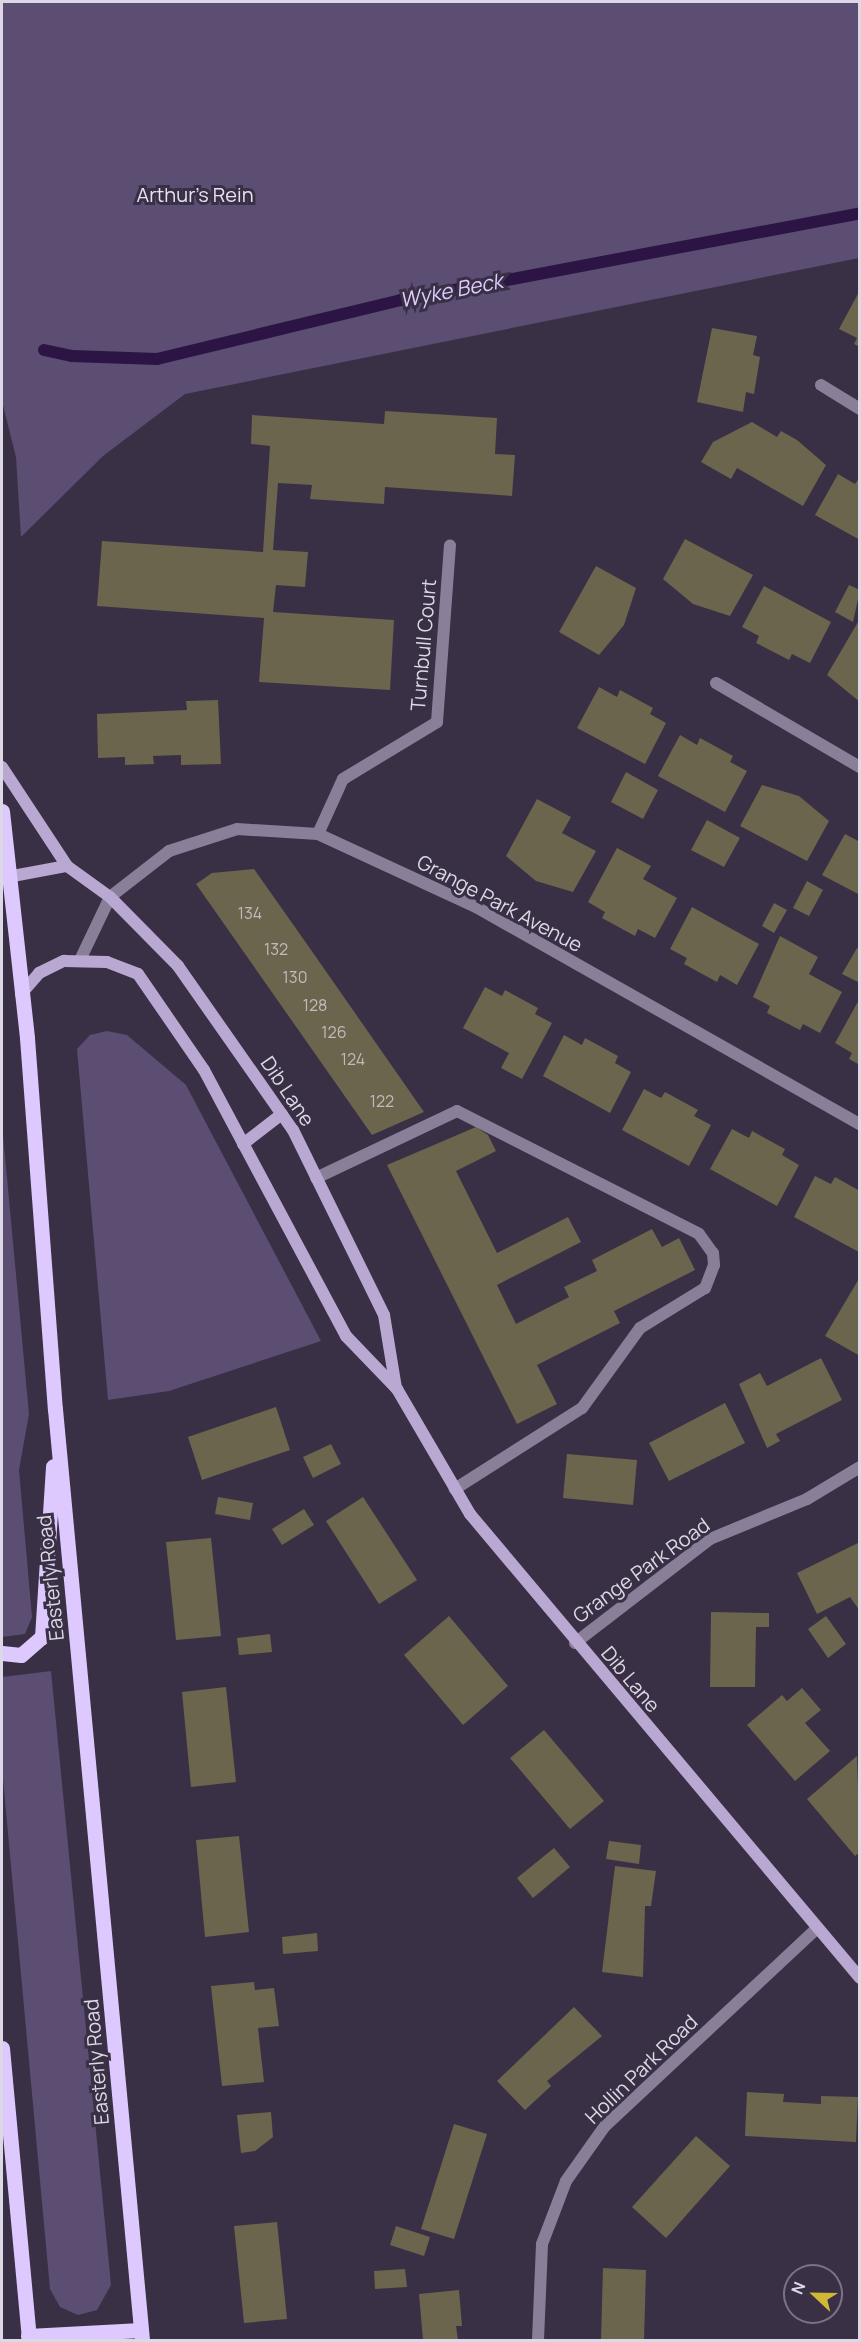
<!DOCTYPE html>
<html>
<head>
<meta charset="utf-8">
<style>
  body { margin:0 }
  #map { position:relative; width:861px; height:2342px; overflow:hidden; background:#393045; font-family:Manrope,sans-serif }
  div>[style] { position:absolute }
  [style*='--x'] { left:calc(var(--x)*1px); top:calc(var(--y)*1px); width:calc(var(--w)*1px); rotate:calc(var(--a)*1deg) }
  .green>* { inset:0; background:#5c4d73 }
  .stream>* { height:12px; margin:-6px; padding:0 6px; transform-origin:6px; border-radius:6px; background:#2c1545 }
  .building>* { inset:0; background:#6a654c }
  .lane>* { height:12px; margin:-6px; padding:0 6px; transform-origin:6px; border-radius:6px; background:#897f99 }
  .street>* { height:12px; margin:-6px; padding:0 6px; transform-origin:6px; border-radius:6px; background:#897f99 }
  .secondary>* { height:12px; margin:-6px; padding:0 6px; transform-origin:6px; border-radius:6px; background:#b9a9d2 }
  .primary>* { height:15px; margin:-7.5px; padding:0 7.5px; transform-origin:7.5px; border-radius:7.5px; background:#dec9fe }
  span { translate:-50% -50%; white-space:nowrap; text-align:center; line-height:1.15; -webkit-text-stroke:6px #393045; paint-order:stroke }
  .number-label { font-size:16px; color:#c0bbbf }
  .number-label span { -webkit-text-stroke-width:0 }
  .park-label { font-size:20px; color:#e7e1f2 }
  .street-label { font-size:20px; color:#ddd8e5 }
  .water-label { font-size:21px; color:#dfcbfd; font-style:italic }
  .frame { position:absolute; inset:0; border:3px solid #ddd8e5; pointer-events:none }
  .north { position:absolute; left:783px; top:2264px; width:60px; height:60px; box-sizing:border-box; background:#393045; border:2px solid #7b7385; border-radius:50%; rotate:292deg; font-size:16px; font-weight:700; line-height:24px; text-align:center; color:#ddd8e5 }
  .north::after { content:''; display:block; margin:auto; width:21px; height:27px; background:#d1b736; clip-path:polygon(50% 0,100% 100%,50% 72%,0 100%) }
</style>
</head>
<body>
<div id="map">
  <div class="green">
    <i style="clip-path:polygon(2px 2px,859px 2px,859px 258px,185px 394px,103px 456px,21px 537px,16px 457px,2px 401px)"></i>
    <i style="clip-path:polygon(107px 1031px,127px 1035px,186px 1085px,321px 1341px,169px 1391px,108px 1400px,77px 1049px,90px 1035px)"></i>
    <i style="clip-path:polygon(2px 1124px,29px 1414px,19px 1470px,32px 1617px,25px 1634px,2px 1637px)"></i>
    <i style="clip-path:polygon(51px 1671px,111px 2285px,97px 2310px,78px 2315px,60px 2307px,50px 2289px,2px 1768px,2px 1677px)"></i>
  </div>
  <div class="stream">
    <i style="--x:44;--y:350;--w:29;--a:12"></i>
    <i style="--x:72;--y:356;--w:85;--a:2"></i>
    <i style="--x:157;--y:359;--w:251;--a:-13.6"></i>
    <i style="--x:401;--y:300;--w:467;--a:-10.7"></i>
  </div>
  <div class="building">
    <i style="clip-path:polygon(860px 290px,860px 347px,854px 344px,857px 338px,839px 329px)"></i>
    <i style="clip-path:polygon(712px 328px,757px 336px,753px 355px,760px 357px,754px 394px,746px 392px,743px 412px,697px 402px)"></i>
    <i style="clip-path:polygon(385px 411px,497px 418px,495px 454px,515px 455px,512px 496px,385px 487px,384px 504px,310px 499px,312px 485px,278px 483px,273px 550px,308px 552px,305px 587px,276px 585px,273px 612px,394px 620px,390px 690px,259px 682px,264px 618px,97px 606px,102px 541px,263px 552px,270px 446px,251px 444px,252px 415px,384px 424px)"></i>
    <i style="clip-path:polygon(752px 422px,777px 437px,781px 431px,797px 440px,826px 465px,803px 506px,737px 468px,731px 479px,701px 462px,713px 442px)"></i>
    <i style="clip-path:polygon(838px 474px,855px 484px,860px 477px,860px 540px,815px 515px)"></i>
    <i style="clip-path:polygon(685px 539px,753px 575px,730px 616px,693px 604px,663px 579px)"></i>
    <i style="clip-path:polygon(596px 566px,636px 588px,624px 625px,599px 655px,559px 632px)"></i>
    <i style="clip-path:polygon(849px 585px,860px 590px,853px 622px,835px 612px)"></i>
    <i style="clip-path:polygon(764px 586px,831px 622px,810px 663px,792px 654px,789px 660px,756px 643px,759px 636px,742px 627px)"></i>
    <i style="clip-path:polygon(858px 622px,860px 623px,860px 702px,827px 675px)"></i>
    <i style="clip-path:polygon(599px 687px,617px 697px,620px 690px,653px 708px,650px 714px,666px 723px,645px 764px,577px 728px)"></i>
    <i style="clip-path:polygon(218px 700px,221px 764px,181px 765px,181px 755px,153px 756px,154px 764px,125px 765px,125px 757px,98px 758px,97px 714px,187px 710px,186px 701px)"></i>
    <i style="clip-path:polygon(680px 735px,697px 745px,700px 738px,733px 756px,730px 762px,747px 771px,725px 812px,658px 776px)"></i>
    <i style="clip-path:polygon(626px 772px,658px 790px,643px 819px,611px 802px)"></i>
    <i style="clip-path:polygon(762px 785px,799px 796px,829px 821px,807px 861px,740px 826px)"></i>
    <i style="clip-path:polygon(537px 799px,571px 817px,562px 833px,596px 851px,573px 892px,536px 881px,506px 856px)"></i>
    <i style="clip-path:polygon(707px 820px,740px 838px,724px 867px,691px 850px)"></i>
    <i style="clip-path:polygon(845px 834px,860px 842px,860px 895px,822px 875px)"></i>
    <i style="clip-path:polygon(617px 848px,651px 866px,643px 879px,677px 898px,655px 938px,638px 929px,635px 936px,602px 918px,605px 912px,588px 902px)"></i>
    <i style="clip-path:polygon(254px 869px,309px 947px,424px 1112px,372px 1135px,196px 884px,212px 873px)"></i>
    <i style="clip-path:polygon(807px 881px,823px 890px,809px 916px,793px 908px)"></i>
    <i style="clip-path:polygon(774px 903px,787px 910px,774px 933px,762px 926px)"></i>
    <i style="clip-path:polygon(692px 907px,759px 944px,737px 985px,720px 975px,717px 982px,684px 964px,687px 958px,670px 949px)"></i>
    <i style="clip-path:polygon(780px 936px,818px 957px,809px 974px,842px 992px,820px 1033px,803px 1024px,800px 1030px,767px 1013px,770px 1006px,753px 997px)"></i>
    <i style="clip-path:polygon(857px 948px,860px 949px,858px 982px,842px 974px)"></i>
    <i style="clip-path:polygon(485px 987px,502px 996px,505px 990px,538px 1008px,535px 1014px,552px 1023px,522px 1079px,501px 1068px,509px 1053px,463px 1028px)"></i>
    <i style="clip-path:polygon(860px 998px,860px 1065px,849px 1059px,852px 1053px,835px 1043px)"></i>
    <i style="clip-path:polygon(564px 1035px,582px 1045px,585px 1038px,618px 1056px,615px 1063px,631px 1072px,610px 1113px,543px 1076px)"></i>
    <i style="clip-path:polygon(644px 1089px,661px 1098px,665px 1092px,698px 1110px,694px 1116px,711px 1125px,689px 1166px,622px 1130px)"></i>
    <i style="clip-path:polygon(476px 1127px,488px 1135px,496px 1151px,456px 1171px,497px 1253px,568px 1217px,581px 1242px,497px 1285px,516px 1324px,569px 1297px,564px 1287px,597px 1271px,592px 1260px,652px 1229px,662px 1247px,679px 1238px,695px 1270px,614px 1311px,620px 1323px,537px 1365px,557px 1404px,517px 1424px,387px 1165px)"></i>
    <i style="clip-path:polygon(732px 1129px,749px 1138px,752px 1131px,785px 1149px,782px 1155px,799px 1165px,777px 1206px,710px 1169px)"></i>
    <i style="clip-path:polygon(815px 1176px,831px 1184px,835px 1177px,860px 1191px,859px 1252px,794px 1217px)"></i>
    <i style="clip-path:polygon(860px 1277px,860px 1356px,825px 1336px)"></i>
    <i style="clip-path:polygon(821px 1358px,842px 1400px,776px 1434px,780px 1441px,767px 1448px,739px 1384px,760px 1373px,767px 1386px)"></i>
    <i style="clip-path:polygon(725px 1403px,745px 1443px,669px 1481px,649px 1443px)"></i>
    <i style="clip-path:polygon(276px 1407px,290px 1450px,202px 1480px,188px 1437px)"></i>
    <i style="clip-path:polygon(331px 1444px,341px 1464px,313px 1478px,303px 1457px)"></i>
    <i style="clip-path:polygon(567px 1454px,637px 1460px,633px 1505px,563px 1498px)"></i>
    <i style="clip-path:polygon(218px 1497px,253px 1503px,250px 1520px,215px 1514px)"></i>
    <i style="clip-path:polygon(363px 1497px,417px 1580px,379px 1604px,326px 1521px)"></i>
    <i style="clip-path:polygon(304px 1509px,314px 1525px,282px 1545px,272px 1529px)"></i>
    <i style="clip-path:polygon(211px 1538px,221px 1636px,176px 1640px,166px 1542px)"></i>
    <i style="clip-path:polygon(860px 1542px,860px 1611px,850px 1597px,817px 1614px,797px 1573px)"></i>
    <i style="clip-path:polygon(711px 1612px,769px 1613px,769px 1627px,756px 1627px,755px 1687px,710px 1687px)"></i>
    <i style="clip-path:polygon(449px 1616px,508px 1686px,463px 1725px,404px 1655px)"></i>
    <i style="clip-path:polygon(826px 1616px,846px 1644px,828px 1658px,808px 1629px)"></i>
    <i style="clip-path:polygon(270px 1634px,272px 1652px,239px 1655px,237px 1638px)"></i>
    <i style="clip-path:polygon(226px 1687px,236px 1782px,191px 1787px,182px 1692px)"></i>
    <i style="clip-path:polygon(802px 1688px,821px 1710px,805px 1723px,830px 1751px,795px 1781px,747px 1725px,782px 1695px,787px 1701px)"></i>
    <i style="clip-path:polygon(544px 1730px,604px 1801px,570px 1829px,510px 1758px)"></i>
    <i style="clip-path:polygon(857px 1756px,860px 1852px,855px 1856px,807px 1799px)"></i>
    <i style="clip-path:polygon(239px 1836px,249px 1932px,205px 1937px,196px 1840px)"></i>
    <i style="clip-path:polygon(609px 1841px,641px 1845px,639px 1864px,606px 1859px)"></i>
    <i style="clip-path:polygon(554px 1848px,570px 1867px,533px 1898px,517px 1878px)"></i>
    <i style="clip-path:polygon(615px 1866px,656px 1871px,651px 1906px,645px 1906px,643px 1977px,602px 1972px)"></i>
    <i style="clip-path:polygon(317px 1933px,318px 1951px,283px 1954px,282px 1937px)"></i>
    <i style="clip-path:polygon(254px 1982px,255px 1990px,274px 1988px,279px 2026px,258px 2028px,264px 2082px,222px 2086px,211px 1986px)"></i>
    <i style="clip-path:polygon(574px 2007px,602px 2036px,547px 2081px,551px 2086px,525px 2110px,497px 2081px)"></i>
    <i style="clip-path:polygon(747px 2092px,784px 2094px,783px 2102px,821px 2104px,821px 2096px,858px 2097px,856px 2142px,745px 2136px)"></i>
    <i style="clip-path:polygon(271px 2112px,273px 2137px,255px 2151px,241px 2153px,237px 2115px)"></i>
    <i style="clip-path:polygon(454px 2124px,487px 2134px,454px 2239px,421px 2229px)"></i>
    <i style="clip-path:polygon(696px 2136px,730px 2166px,666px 2238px,632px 2207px)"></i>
    <i style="clip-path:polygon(277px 2222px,287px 2319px,244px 2323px,234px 2226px)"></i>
    <i style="clip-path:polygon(396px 2226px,430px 2237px,424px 2256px,390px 2245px)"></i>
    <i style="clip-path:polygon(603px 2268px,646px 2270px,644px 2340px,601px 2340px)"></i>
    <i style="clip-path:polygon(405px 2269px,407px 2287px,375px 2289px,374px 2271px)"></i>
    <i style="clip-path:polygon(459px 2290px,462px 2326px,456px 2326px,458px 2340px,423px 2340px,419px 2294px)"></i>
  </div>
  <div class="lane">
    <i style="--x:318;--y:834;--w:60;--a:-65.6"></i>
    <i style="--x:343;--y:779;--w:110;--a:-31.2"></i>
    <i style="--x:437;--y:722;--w:177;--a:-85.8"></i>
    <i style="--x:316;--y:1178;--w:156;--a:-25.4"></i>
    <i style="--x:457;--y:1111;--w:271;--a:26.9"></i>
    <i style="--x:699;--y:1234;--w:24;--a:54"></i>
    <i style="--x:713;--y:1253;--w:12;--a:85"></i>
    <i style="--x:714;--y:1265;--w:25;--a:111"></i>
    <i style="--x:705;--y:1288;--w:76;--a:148.4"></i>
    <i style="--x:640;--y:1328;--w:99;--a:125.9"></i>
    <i style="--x:582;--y:1408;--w:151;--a:147.5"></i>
  </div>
  <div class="street">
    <i style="--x:821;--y:385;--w:46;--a:31.6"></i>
    <i style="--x:716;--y:683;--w:167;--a:30.3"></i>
    <i style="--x:80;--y:960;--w:70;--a:-64.5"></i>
    <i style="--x:110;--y:897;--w:75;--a:-37.9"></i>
    <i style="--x:169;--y:851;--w:71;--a:-17.9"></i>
    <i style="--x:237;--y:829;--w:81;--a:3.5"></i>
    <i style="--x:318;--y:834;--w:174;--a:24.8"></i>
    <i style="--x:476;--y:907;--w:441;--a:29.5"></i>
    <i style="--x:575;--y:1643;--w:170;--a:-37.6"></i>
    <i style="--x:710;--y:1539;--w:105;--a:-22.4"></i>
    <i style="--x:807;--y:1499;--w:62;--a:-31.1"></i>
    <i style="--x:538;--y:2340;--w:96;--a:-87.6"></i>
    <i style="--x:542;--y:2244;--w:67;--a:-69.1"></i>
    <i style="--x:566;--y:2181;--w:67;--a:-54.7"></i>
    <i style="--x:605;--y:2126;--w:290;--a:-43"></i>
  </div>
  <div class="secondary">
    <i style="--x:2;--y:767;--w:118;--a:56.7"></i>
    <i style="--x:67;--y:866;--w:53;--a:35.8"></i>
    <i style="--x:110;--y:897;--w:97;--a:45.4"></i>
    <i style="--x:178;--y:966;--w:200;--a:55"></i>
    <i style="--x:293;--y:1130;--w:206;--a:63.8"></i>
    <i style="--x:384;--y:1315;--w:74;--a:80.7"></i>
    <i style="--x:2;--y:878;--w:66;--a:-10.5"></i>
    <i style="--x:21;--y:994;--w:28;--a:-49"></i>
    <i style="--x:39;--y:973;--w:28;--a:-26"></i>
    <i style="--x:64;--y:961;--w:43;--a:1.3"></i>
    <i style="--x:107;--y:962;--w:33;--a:21"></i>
    <i style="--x:138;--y:974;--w:116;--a:55.5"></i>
    <i style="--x:204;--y:1070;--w:302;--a:61.9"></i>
    <i style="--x:346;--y:1336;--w:74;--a:46.1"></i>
    <i style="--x:397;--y:1389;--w:145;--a:59.7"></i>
    <i style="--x:470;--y:1514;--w:606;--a:49.95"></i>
    <i style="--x:243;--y:1144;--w:49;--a:-37.6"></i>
  </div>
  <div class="primary">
    <i style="--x:2;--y:811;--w:228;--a:83.7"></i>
    <i style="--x:27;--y:1038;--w:372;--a:85.7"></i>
    <i style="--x:55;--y:1409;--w:935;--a:84.66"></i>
    <i style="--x:2;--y:1653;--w:19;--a:6"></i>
    <i style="--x:21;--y:1655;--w:28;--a:-41"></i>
    <i style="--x:42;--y:1637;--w:171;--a:-86.3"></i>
    <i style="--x:2;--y:2048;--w:293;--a:84.7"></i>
    <i style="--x:28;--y:2336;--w:113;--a:-3"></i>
  </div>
  <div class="number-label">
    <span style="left:250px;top:913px">134</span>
    <span style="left:276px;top:949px">132</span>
    <span style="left:295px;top:977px">130</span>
    <span style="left:315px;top:1005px">128</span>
    <span style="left:334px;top:1032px">126</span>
    <span style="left:353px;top:1059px">124</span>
    <span style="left:382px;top:1101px">122</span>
  </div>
  <div class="park-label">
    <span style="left:195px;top:194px">Arthur's Rein</span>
  </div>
  <div class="street-label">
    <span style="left:423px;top:645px;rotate:-85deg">Turnbull Court</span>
    <span style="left:500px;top:903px;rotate:28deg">Grange Park Avenue</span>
    <span style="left:288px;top:1091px;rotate:56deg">Dib Lane</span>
    <span style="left:641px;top:1570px;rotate:-36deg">Grange Park Road</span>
    <span style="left:50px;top:1578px;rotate:-96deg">Easterly Road</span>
    <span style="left:631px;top:1679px;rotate:50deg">Dib Lane</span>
    <span style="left:96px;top:2062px;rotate:-95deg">Easterly Road</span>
    <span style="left:641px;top:2069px;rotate:-44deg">Hollin Park Road</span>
  </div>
  <div class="water-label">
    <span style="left:451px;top:290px;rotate:-11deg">Wyke Beck</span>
  </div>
  <div class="frame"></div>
  <div class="north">N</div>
</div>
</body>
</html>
